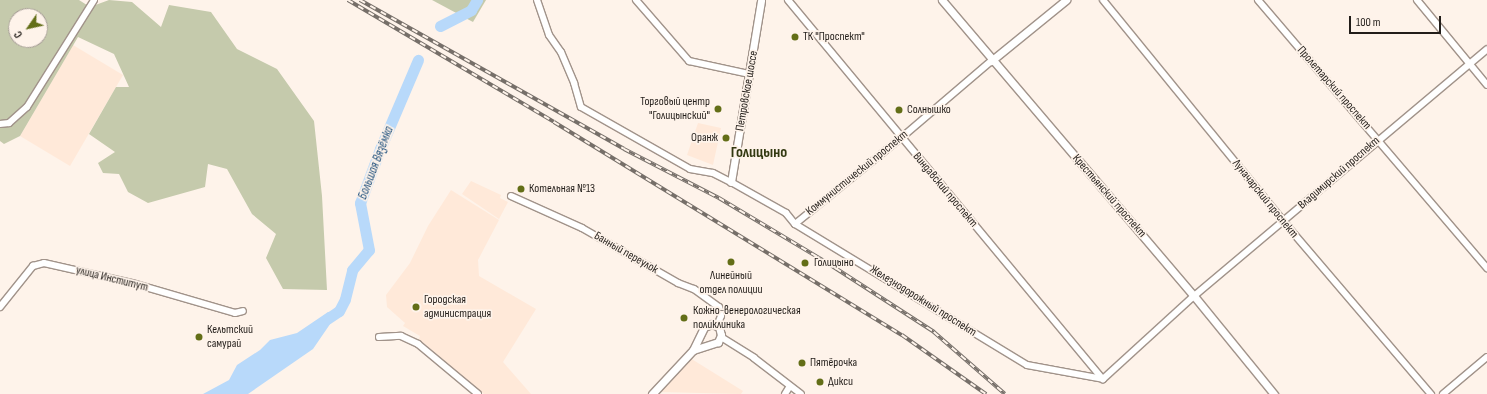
<!DOCTYPE html>
<html>
<head>
<meta charset="utf-8">
<style>
  body { margin:0 }
  #map { position:relative; width:1487px; height:394px; overflow:hidden; background:#fef3ea; font-family:"Sofia Sans Condensed",sans-serif }
  div>[style] { position:absolute }
  [style*='--x'] { left:calc(var(--x)*1px); top:calc(var(--y)*1px); width:calc(var(--w)*1px); rotate:calc(var(--a)*1deg) }
  .built>* { inset:0; background:#ffe9d9 }
  .green>* { inset:0; background:#c5caac }
  .water>* { inset:0; background:#b8d9fa }
  .river>* { height:11px; margin:-5.5px; padding:0 5.5px; transform-origin:5.5px; border-radius:5.5px; background:#b8d9fa }
  .roads { filter:drop-shadow(1px 0 #a1938a) drop-shadow(-1px 0 #a1938a) drop-shadow(0 1px #a1938a) drop-shadow(0 -1px #a1938a) }
  .minor>* { height:6px; margin:-3px; padding:0 3px; transform-origin:3px; border-radius:3px; background:#fff }
  .tertiary>* { height:7px; margin:-3.5px; padding:0 3.5px; transform-origin:3.5px; border-radius:3.5px; background:#fff }
  .rail>* { height:3.5px; margin-top:-1.75px; transform-origin:0; background:repeating-linear-gradient(90deg,#fef3ea 0 6px,#766f69 0 12px); box-sizing:border-box; border-block:1px solid #766f69 }
  .dots>* { width:11px; height:11px; translate:-50% -50%; box-sizing:border-box; border:2px solid #fef3ea; border-radius:50% }
  span { translate:-50% -50%; white-space:nowrap; text-align:center; line-height:1.15; -webkit-text-stroke:3.5px #fef3ea; paint-order:stroke }
  .poi-label { font-size:12px; color:#221d19 }
  .left { translate:0 -50%; text-align:left }
  .right { translate:-100% -50%; text-align:right }
  .street-label { font-size:12px; color:#221d19 }
  .water-label { font-size:13px; color:#285782; font-style:italic }
  .district-label { font-size:16px; color:#333911; font-weight:700 }
  .north { position:absolute; left:8px; top:8px; width:40px; height:40px; box-sizing:border-box; background:#fef3ea; border:1px solid #a69d96; border-radius:50%; rotate:236deg; font-size:11px; font-weight:700; line-height:16px; text-align:center; color:#221d19 }
  .north::after { content:''; display:block; margin:auto; width:14px; height:18px; background:#636e17; clip-path:polygon(50% 0,100% 100%,50% 72%,0 100%) }
  .scale { position:absolute; left:1349px; top:16px; width:92px; height:18px; box-sizing:border-box; border:2px solid #221d19; border-top:0; padding-left:5px; font-size:12px; line-height:14px; white-space:nowrap; color:#221d19; -webkit-text-stroke:3px #fef3ea; paint-order:stroke }
</style>
</head>
<body>
<div id="map">
  <div class="built">
    <i style="clip-path:polygon(73px 45px,123px 75px,70px 166px,20px 136px)"></i>
    <i style="clip-path:polygon(698px 123px,721px 128px,713px 165px,687px 155px)"></i>
    <i style="clip-path:polygon(471px 181px,501px 195px,500px 198px,508px 202px,499px 219px,462px 194px)"></i>
    <i style="clip-path:polygon(451px 190px,499px 220px,478px 260px,479px 276px,536px 309px,503px 362px,531px 394px,484px 394px,419px 339px,420px 336px,403px 326px,405px 323px,387px 307px,386px 295px,410px 263px,428px 226px)"></i>
    <i style="clip-path:polygon(690px 358px,743px 391px,741px 394px,659px 392px)"></i>
  </div>
  <div class="green">
    <i style="clip-path:polygon(evenodd,0 0,79px 0,90px 7px,109px 0,132px 2px,161px 27px,169px 5px,211px 12px,237px 49px,277px 69px,314px 121px,322px 196px,327px 290px,283px 289px,266px 258px,276px 234px,252px 214px,227px 169px,208px 164px,205px 187px,148px 203px,128px 192px,119px 174px,103px 173px,98px 163px,115px 152px,89px 134px,116px 87px,129px 87px,114px 54px,78px 37px,20px 136px,4px 144px,0 141px,0 0,16px 16px,40px 16px,40px 40px,16px 40px,16px 16px)"></i>
    <i style="clip-path:polygon(432px 0,486px 0,473px 22px)"></i>
  </div>
  <div class="water">
    <i style="clip-path:polygon(339px 311px,313px 349px,248px 394px,203px 394px,229px 380px,237px 365px,260px 350px,270px 340px,297px 333px,328px 312px)"></i>
  </div>
  <div class="river">
    <i style="--x:440;--y:26;--w:35;--a:-27"></i>
    <i style="--x:471;--y:10;--w:12;--a:-59"></i>
    <i style="--x:327;--y:319;--w:14;--a:-34"></i>
    <i style="--x:339;--y:311;--w:13;--a:-63"></i>
    <i style="--x:345;--y:299;--w:30;--a:-76"></i>
    <i style="--x:352;--y:270;--w:26;--a:-50"></i>
    <i style="--x:369;--y:250;--w:48;--a:-100.8"></i>
    <i style="--x:360;--y:203;--w:58;--a:-69.7"></i>
    <i style="--x:380;--y:149;--w:97;--a:-66.9"></i>
  </div>
  <div class="roads">
    <div class="minor">
      <i style="--x:537;--y:0;--w:37;--a:71"></i>
      <i style="--x:549;--y:35;--w:21;--a:55"></i>
      <i style="--x:561;--y:52;--w:34;--a:67"></i>
      <i style="--x:574;--y:83;--w:25;--a:74"></i>
      <i style="--x:581;--y:107;--w:125;--a:29.6"></i>
      <i style="--x:690;--y:169;--w:23;--a:10"></i>
      <i style="--x:713;--y:173;--w:20;--a:27"></i>
      <i style="--x:731;--y:182;--w:63;--a:29.4"></i>
      <i style="--x:786;--y:213;--w:14;--a:51"></i>
      <i style="--x:795;--y:224;--w:271;--a:31.3"></i>
      <i style="--x:1027;--y:365;--w:77;--a:10.4"></i>
      <i style="--x:636;--y:0;--w:81;--a:49"></i>
      <i style="--x:689;--y:61;--w:61;--a:12.2"></i>
      <i style="--x:788;--y:0;--w:493;--a:50.3"></i>
      <i style="--x:1103;--y:0;--w:285;--a:50.8"></i>
      <i style="--x:1283;--y:221;--w:228;--a:49.5"></i>
      <i style="--x:1258;--y:0;--w:353;--a:49.5"></i>
      <i style="--x:1417;--y:0;--w:110;--a:50.5"></i>
      <i style="--x:0;--y:124;--w:9;--a:-6"></i>
      <i style="--x:9;--y:123;--w:24;--a:-42"></i>
      <i style="--x:27;--y:107;--w:126;--a:-57.9"></i>
      <i style="--x:511;--y:196;--w:78;--a:24.3"></i>
      <i style="--x:582;--y:228;--w:111;--a:29.8"></i>
      <i style="--x:678;--y:283;--w:17;--a:21"></i>
      <i style="--x:694;--y:289;--w:31;--a:36"></i>
      <i style="--x:719;--y:307;--w:9;--a:77"></i>
      <i style="--x:721;--y:316;--w:11;--a:112"></i>
      <i style="--x:795;--y:224;--w:136;--a:-39.1"></i>
      <i style="--x:901;--y:138;--w:118;--a:-40.5"></i>
      <i style="--x:0;--y:307;--w:53;--a:-51.2"></i>
      <i style="--x:33;--y:266;--w:11;--a:-15"></i>
      <i style="--x:44;--y:263;--w:90;--a:12.8"></i>
      <i style="--x:132;--y:283;--w:107;--a:16.2"></i>
      <i style="--x:235;--y:313;--w:8;--a:-14"></i>
      <i style="--x:379;--y:337;--w:22;--a:-3"></i>
      <i style="--x:401;--y:336;--w:19;--a:25"></i>
      <i style="--x:418;--y:344;--w:78;--a:39.8"></i>
      <i style="--x:721;--y:337;--w:39;--a:32"></i>
      <i style="--x:754;--y:358;--w:59;--a:37.5"></i>
      <i style="--x:1103;--y:379;--w:123;--a:-42.4"></i>
      <i style="--x:1194;--y:296;--w:383;--a:-40.1"></i>
      <i style="--x:785;--y:394;--w:9;--a:-58"></i>
      <i style="--x:1443;--y:394;--w:57;--a:-40.1"></i>
    </div>
    <div class="tertiary">
      <i style="--x:942;--y:0;--w:389;--a:49.6"></i>
      <i style="--x:1194;--y:296;--w:127;--a:50.8"></i>
      <i style="--x:991;--y:61;--w:97;--a:-39.1"></i>
      <i style="--x:731;--y:182;--w:184;--a:-80.6"></i>
      <i style="--x:652;--y:394;--w:60;--a:-47"></i>
      <i style="--x:693;--y:350;--w:25;--a:-64"></i>
      <i style="--x:704;--y:327;--w:9;--a:-21"></i>
      <i style="--x:712;--y:324;--w:8;--a:23"></i>
      <i style="--x:719;--y:327;--w:8;--a:76"></i>
      <i style="--x:721;--y:335;--w:8;--a:113"></i>
      <i style="--x:718;--y:342;--w:26;--a:162"></i>
    </div>
  </div>
  <div class="rail">
    <i style="--x:348;--y:0;--w:239;--a:30.6"></i>
    <i style="--x:554;--y:122;--w:408;--a:31.5"></i>
    <i style="--x:902;--y:335;--w:103;--a:35.1"></i>
    <i style="--x:360;--y:0;--w:303;--a:29.4"></i>
    <i style="--x:624;--y:149;--w:107;--a:27.3"></i>
    <i style="--x:719;--y:198;--w:125;--a:30.9"></i>
    <i style="--x:826;--y:262;--w:129;--a:32.9"></i>
    <i style="--x:934;--y:332;--w:94;--a:41.1"></i>
  </div>
  <div class="dots">
    <i style="left:795px;top:37px;background:#636e17"></i>
    <i style="left:718px;top:109px;background:#636e17"></i>
    <i style="left:899px;top:110px;background:#636e17"></i>
    <i style="left:726px;top:138px;background:#636e17"></i>
    <i style="left:521px;top:189px;background:#636e17"></i>
    <i style="left:731px;top:262px;background:#636e17"></i>
    <i style="left:805px;top:263px;background:#636e17"></i>
    <i style="left:416px;top:307px;background:#636e17"></i>
    <i style="left:684px;top:318px;background:#636e17"></i>
    <i style="left:199px;top:337px;background:#636e17"></i>
    <i style="left:802px;top:363px;background:#636e17"></i>
    <i style="left:820px;top:382px;background:#636e17"></i>
  </div>
  <div class="poi-label">
    <span class="left" style="left:803px;top:37px">ТК "Проспект"</span>
    <span class="right" style="left:710px;top:109px">Торговый центр<br>"Голицынский"</span>
    <span class="left" style="left:907px;top:110px">Солнышко</span>
    <span class="right" style="left:718px;top:138px">Оранж</span>
    <span class="left" style="left:529px;top:189px">Котельная №13</span>
    <span class="left" style="left:814px;top:263px">Голицыно</span>
    <span style="left:731px;top:283px">Линейный<br>отдел полиции</span>
    <span class="left" style="left:424px;top:307px">Городская<br>администрация</span>
    <span class="left" style="left:693px;top:318px">Кожно-венерологическая<br>поликлиника</span>
    <span class="left" style="left:207px;top:337px">Кельтский<br>самурай</span>
    <span class="left" style="left:810px;top:363px">Пятёрочка</span>
    <span class="left" style="left:828px;top:382px">Дикси</span>
  </div>
  <div class="street-label">
    <span style="left:1334px;top:88px;rotate:49deg">Пролетарский проспект</span>
    <span style="left:747px;top:91px;rotate:-80deg">Петровское шоссе</span>
    <span style="left:857px;top:173px;rotate:-39deg">Коммунистический проспект</span>
    <span style="left:1339px;top:173px;rotate:-41deg">Владимирский проспект</span>
    <span style="left:945px;top:190px;rotate:50deg">Виндавский проспект</span>
    <span style="left:1109px;top:196px;rotate:49deg">Крестьянский проспект</span>
    <span style="left:1265px;top:199px;rotate:51deg">Луначарский проспект</span>
    <span style="left:626px;top:253px;rotate:30deg">Банный переулок</span>
    <span style="left:112px;top:279px;rotate:14deg">улица Институт</span>
    <span style="left:923px;top:301px;rotate:32deg">Железнодорожный проспект</span>
  </div>
  <div class="water-label">
    <span style="left:376px;top:163px;rotate:-69deg">Большая Вязёмка</span>
  </div>
  <div class="district-label">
    <span style="left:759px;top:153px">Голицыно</span>
  </div>
  <div class="north">С</div>
  <div class="scale">100 m</div>
</div>
</body>
</html>
